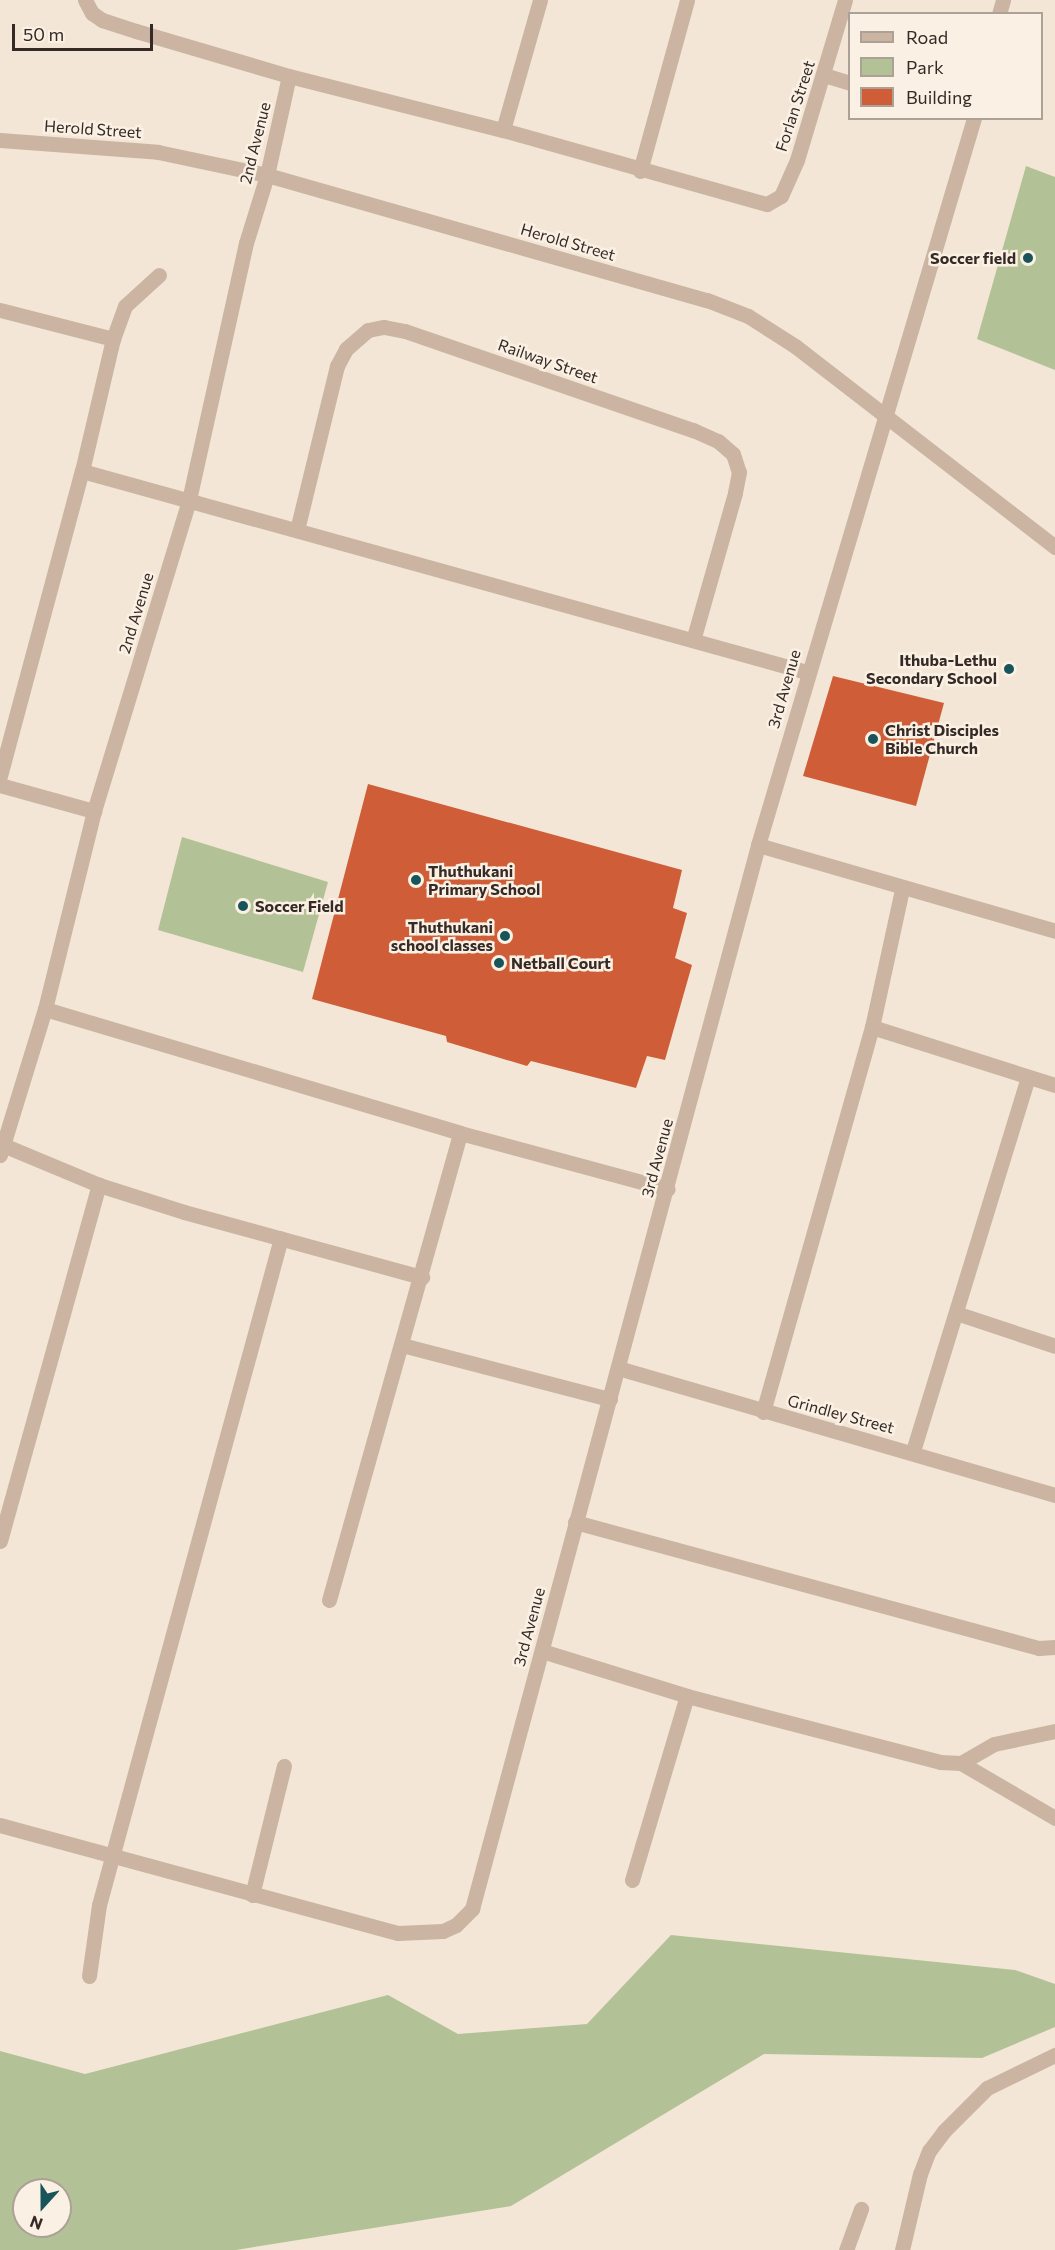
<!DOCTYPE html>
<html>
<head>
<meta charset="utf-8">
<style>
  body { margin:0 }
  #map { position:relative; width:1055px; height:2250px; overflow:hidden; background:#f3e6d6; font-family:Commissioner,sans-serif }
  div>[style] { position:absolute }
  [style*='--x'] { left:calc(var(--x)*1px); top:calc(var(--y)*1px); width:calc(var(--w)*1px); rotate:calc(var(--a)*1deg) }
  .green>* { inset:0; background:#b3c296 }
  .building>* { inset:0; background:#cf5e38 }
  .minor>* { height:15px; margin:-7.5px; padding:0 7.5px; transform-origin:7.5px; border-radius:7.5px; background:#cbb5a2 }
  .dots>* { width:16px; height:16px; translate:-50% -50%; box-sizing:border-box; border:3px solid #faf0e3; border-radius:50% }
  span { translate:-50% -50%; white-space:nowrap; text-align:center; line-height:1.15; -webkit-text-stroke:5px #faf0e3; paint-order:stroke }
  .street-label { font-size:16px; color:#352a25 }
  .poi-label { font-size:16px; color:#352a25; font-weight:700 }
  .right { translate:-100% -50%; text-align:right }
  .left { translate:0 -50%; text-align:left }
  .legend { position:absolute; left:848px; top:12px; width:195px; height:108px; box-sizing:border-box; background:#faf0e3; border:2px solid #aba197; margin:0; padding:8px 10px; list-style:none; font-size:18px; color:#352a25 }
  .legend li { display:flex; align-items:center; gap:12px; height:30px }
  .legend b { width:30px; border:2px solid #aba197 }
  .north { position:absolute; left:12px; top:2178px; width:60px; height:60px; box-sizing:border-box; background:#faf0e3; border:2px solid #aba197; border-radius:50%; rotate:201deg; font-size:16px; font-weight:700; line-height:24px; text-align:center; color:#352a25 }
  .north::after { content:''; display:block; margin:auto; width:21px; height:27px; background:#185459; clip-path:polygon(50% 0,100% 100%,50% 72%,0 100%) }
  .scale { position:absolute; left:12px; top:24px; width:141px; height:27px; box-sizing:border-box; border:3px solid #352a25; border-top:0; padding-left:8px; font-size:18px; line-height:21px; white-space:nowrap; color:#352a25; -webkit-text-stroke:4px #faf0e3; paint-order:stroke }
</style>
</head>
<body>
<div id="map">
  <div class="green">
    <i style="clip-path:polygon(1026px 166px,1055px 177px,1055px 370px,977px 339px)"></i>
    <i style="clip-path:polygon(182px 837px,328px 882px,303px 972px,158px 930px)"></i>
    <i style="clip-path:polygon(evenodd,671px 1935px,1015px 1970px,1055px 1984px,1055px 2027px,982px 2058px,764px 2054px,511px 2206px,236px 2250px,0 2250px,0 2051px,85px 2074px,388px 1995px,458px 2034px,587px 2024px,671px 1935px,24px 2190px,60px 2190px,60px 2226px,24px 2226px,24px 2190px)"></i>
  </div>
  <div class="building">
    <i style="clip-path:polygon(833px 676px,944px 703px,916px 806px,803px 776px)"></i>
    <i style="clip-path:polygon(368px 784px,682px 870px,673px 908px,687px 913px,675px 958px,692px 965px,665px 1060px,647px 1056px,636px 1088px,531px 1061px,527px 1066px,447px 1042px,446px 1036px,312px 999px)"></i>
  </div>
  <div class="minor">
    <i style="--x:85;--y:0;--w:15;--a:62"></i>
    <i style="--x:92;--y:13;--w:12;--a:35"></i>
    <i style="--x:102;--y:20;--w:36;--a:18"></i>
    <i style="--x:136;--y:31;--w:159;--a:16.4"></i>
    <i style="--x:289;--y:76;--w:221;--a:14.2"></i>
    <i style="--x:503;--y:130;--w:274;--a:15.7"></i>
    <i style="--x:767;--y:204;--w:16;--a:-30"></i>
    <i style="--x:781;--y:196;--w:39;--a:-66"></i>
    <i style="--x:797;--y:160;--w:167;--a:-73.3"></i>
    <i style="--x:999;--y:14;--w:15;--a:-74"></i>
    <i style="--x:824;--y:75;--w:27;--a:17"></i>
    <i style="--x:503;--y:130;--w:135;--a:-74.1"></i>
    <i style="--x:0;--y:140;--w:158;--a:4.3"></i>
    <i style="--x:158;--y:152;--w:111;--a:11.9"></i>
    <i style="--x:267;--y:175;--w:457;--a:15.9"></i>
    <i style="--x:707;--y:300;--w:44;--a:21.3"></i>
    <i style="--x:748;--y:316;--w:56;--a:32.6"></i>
    <i style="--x:795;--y:346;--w:329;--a:37.7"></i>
    <i style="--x:640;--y:171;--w:177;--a:-74.6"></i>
    <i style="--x:0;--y:310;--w:117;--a:14.4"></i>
    <i style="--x:82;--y:471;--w:752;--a:15.5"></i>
    <i style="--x:297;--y:530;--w:169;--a:-76.3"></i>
    <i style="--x:337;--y:366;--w:19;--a:-62"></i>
    <i style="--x:346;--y:349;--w:29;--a:-41"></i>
    <i style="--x:368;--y:330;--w:16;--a:-11"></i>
    <i style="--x:384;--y:327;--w:21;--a:11"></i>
    <i style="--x:405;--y:331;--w:305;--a:19"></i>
    <i style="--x:693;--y:430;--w:27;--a:24"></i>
    <i style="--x:718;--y:441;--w:20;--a:41"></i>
    <i style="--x:733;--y:454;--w:19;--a:72"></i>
    <i style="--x:739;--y:472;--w:21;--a:101"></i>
    <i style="--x:735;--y:493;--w:153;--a:105.9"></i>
    <i style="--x:0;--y:776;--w:316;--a:-75"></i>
    <i style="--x:82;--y:471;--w:136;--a:-76.8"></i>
    <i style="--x:113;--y:339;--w:35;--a:-70"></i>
    <i style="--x:125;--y:306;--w:46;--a:-42.4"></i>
    <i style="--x:0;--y:785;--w:98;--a:15.5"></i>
    <i style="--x:758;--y:845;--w:309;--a:16.1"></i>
    <i style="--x:45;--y:1009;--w:433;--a:16.6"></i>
    <i style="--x:460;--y:1133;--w:215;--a:15.1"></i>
    <i style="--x:872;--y:1027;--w:192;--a:17.6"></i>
    <i style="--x:3;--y:1145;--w:104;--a:22.6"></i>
    <i style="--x:99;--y:1185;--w:89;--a:17.6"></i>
    <i style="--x:184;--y:1212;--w:247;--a:15.3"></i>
    <i style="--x:0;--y:1155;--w:153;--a:-72.9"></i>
    <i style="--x:45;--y:1009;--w:204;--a:-76.1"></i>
    <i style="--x:94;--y:811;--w:325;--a:-73"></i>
    <i style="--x:189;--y:500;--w:263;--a:-77.5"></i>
    <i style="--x:246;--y:243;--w:71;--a:-72.8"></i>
    <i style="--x:267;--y:175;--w:101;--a:-77.5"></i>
    <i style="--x:956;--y:1313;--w:104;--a:18.4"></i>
    <i style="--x:402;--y:1345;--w:215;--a:14.6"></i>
    <i style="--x:618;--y:1368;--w:455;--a:16.2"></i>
    <i style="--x:763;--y:1412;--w:400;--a:-74.2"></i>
    <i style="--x:872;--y:1027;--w:141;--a:-77.7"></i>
    <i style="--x:913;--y:1451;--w:391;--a:-72.9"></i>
    <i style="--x:575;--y:1522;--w:481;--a:15.2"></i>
    <i style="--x:1039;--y:1648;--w:16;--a:-4"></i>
    <i style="--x:0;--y:1541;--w:370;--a:-74.5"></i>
    <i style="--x:329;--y:1600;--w:485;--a:-74.3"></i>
    <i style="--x:542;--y:1651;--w:152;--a:17.2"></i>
    <i style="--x:687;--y:1696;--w:261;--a:14.6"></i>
    <i style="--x:940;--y:1762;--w:21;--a:3"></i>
    <i style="--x:961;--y:1763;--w:38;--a:-30"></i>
    <i style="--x:994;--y:1744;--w:62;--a:-12"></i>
    <i style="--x:961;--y:1763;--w:109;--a:30.3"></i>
    <i style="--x:0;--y:1825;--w:412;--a:15.2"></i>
    <i style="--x:398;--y:1933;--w:45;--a:-2.5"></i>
    <i style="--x:443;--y:1931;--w:14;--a:-25"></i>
    <i style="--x:456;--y:1925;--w:23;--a:-45"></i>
    <i style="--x:472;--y:1909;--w:1102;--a:-74.95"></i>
    <i style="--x:758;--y:845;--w:758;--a:-73.45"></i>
    <i style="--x:632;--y:1880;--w:192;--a:-73.4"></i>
    <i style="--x:252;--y:1895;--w:133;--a:-76.1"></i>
    <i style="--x:89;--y:1976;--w:72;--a:-82"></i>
    <i style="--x:99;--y:1905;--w:691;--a:-74.74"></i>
    <i style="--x:846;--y:2250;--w:44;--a:-69.9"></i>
    <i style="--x:902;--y:2250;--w:78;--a:-76.7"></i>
    <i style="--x:920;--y:2174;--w:25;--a:-69"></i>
    <i style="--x:929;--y:2151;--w:25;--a:-53"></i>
    <i style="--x:944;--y:2131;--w:61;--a:-45"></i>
    <i style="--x:987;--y:2088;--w:76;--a:-25.9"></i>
  </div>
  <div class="dots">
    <i style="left:1028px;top:258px;background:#185459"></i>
    <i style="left:1009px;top:669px;background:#185459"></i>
    <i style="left:873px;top:739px;background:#185459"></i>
    <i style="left:416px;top:880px;background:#185459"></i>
    <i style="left:243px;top:906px;background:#185459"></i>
    <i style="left:505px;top:936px;background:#185459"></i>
    <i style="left:499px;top:963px;background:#185459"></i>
  </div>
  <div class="street-label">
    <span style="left:795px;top:106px;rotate:-72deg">Forlan Street</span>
    <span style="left:93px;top:129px;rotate:4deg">Herold Street</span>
    <span style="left:255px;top:143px;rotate:-76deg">2nd Avenue</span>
    <span style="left:568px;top:242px;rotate:16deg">Herold Street</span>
    <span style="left:548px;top:361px;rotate:19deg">Railway Street</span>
    <span style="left:136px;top:613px;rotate:-73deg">2nd Avenue</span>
    <span style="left:784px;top:689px;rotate:-74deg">3rd Avenue</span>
    <span style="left:657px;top:1158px;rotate:-75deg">3rd Avenue</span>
    <span style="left:841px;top:1414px;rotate:15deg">Grindley Street</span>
    <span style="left:529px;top:1627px;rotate:-75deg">3rd Avenue</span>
  </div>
  <div class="poi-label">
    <span class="right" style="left:1016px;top:258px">Soccer field</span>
    <span class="right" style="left:997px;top:669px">Ithuba-Lethu<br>Secondary School</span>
    <span class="left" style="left:885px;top:739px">Christ Disciples<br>Bible Church</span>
    <span class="left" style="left:428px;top:880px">Thuthukani<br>Primary School</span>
    <span class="left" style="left:255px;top:906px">Soccer Field</span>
    <span class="right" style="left:493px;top:936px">Thuthukani<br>school classes</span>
    <span class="left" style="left:511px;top:963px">Netball Court</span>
  </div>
  <ul class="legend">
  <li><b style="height:8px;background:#cbb5a2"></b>Road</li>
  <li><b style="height:16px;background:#b3c296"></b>Park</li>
  <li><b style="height:16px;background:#cf5e38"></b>Building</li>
  </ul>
  <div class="north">N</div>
  <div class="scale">50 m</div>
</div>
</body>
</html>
